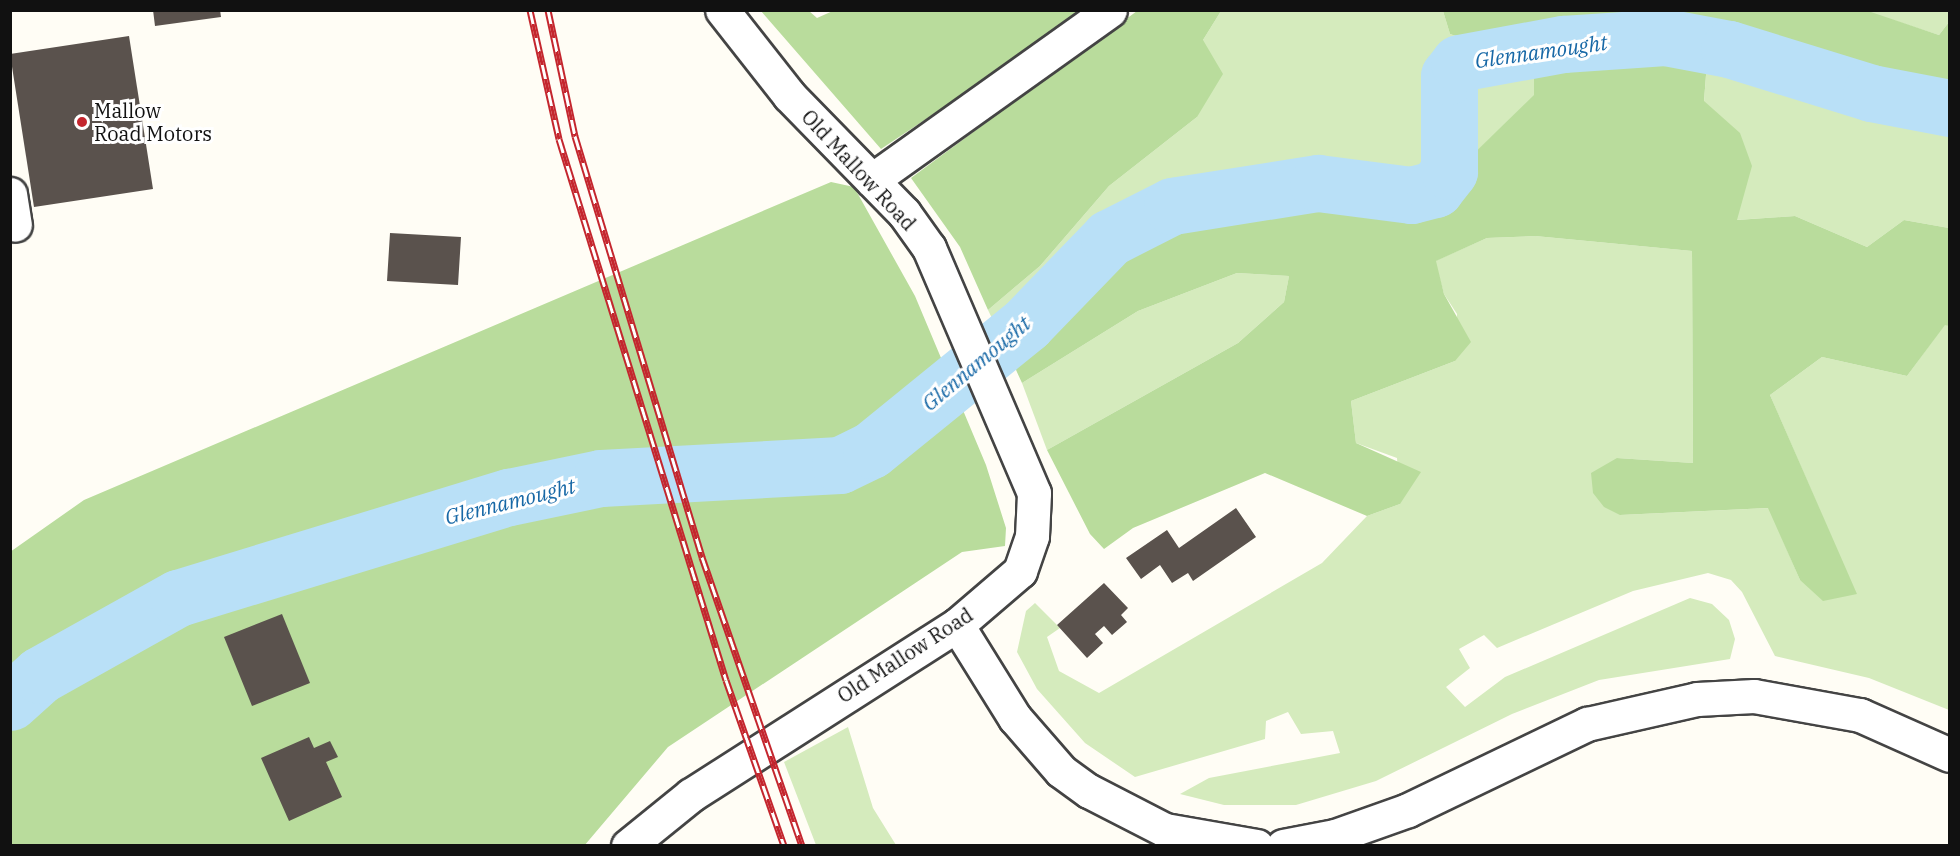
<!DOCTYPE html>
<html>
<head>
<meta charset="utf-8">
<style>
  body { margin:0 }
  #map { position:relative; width:1960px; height:856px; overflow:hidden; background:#fffdf5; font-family:"IBM Plex Serif",serif }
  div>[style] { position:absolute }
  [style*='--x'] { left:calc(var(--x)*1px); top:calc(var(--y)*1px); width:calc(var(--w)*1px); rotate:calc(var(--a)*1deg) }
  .green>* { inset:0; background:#d5ebbd }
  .forest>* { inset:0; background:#b9dc9c }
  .river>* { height:57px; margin:-28.5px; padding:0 28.5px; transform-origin:28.5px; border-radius:28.5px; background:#b9e0f7 }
  .building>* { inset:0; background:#5a524d }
  .roads { filter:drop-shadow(2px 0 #444) drop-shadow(-2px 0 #444) drop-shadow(0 2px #444) drop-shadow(0 -2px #444) }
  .minor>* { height:33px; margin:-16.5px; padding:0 16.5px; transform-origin:16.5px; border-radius:16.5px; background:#fff }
  .rail>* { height:7px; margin-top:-3.5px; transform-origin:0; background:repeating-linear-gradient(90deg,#fff 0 14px,#c4262e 0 28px); box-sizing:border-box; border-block:2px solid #c4262e }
  .dots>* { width:16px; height:16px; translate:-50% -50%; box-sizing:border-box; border:3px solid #fff; border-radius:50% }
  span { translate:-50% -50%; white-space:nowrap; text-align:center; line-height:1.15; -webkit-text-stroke:6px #fff; paint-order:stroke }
  .poi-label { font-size:20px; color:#111 }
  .left { translate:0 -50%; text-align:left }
  .street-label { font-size:20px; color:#111 }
  .water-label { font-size:21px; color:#1768a6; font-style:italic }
  .frame { position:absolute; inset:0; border:12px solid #111; pointer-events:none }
</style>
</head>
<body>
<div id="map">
  <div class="green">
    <i style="clip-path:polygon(1221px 11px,1443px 11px,1450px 34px,1534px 63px,1534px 96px,1426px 200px,1354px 179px,1281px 177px,1201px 204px,1088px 258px,1000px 335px,988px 310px,1040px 266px,1109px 186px,1197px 117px,1203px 40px)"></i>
    <i style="clip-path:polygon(1865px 11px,1949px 11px,1949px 22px,1939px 35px)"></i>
    <i style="clip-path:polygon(1707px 62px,1949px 135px,1949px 228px,1904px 220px,1867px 247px,1795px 216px,1736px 220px,1704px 102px)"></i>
    <i style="clip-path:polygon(1535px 236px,1692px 251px,1693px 463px,1617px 458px,1620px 515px,1769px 508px,1800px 580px,1856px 594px,1770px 395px,1822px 357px,1907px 376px,1945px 324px,1949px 326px,1949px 710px,1869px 678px,1775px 656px,1742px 592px,1731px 580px,1708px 573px,1633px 591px,1497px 648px,1484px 635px,1459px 649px,1470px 668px,1446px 687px,1465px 707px,1505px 677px,1690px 598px,1712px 604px,1729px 620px,1735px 639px,1730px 659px,1599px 680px,1512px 714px,1376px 781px,1296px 805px,1224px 805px,1180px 794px,1209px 778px,1340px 753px,1333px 731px,1301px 734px,1288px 712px,1266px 721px,1265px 739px,1135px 777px,1085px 743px,1037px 689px,1017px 652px,1026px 611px,1035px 603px,1060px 628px,1047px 637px,1059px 671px,1099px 693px,1322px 563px,1367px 516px,1400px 504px,1397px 458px,1356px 443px,1351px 401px,1455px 361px,1457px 314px,1444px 294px,1435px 261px,1487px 238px)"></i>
    <i style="clip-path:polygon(1237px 273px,1289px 276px,1284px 302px,1238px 343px,1047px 450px,1022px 383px,1138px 311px)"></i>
    <i style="clip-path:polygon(848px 727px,873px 808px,896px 845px,816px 845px,784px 762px)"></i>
  </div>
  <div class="forest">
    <i style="clip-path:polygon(835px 10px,1088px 11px,881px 149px,761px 11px,809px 11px,817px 18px)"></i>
    <i style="clip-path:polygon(1865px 10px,1939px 35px,1949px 22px,1949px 135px,1707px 62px,1704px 101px,1740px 133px,1752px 166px,1737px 220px,1795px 216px,1867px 247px,1904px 220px,1949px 228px,1949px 326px,1945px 325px,1907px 376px,1822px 357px,1770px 395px,1857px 594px,1823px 601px,1800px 580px,1768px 508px,1620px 515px,1604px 507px,1593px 493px,1591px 473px,1617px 458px,1693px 463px,1692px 251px,1535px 236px,1487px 238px,1436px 261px,1444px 294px,1471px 342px,1455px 361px,1351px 401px,1356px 443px,1421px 472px,1400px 504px,1367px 516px,1265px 473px,1133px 528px,1104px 549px,1090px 534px,1047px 450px,1238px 343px,1284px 302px,1289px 276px,1237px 273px,1138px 311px,1022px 383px,1000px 335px,1088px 258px,1201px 204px,1281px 177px,1354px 179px,1426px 200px,1534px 95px,1534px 63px,1450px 34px,1443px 11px)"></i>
    <i style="clip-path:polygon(1137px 11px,1221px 11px,1203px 40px,1223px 74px,1197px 117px,1109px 186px,1040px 266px,988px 310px,960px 247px,911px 178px)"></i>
    <i style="clip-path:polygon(831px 182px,854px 187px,915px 296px,986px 465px,1006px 528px,1005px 546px,962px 552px,668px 747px,584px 846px,11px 845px,10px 552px,84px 500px)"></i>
  </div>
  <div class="river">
    <i style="--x:10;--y:702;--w:40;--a:-42"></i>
    <i style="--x:40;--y:675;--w:158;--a:-29.2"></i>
    <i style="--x:178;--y:598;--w:346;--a:-17"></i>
    <i style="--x:509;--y:497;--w:94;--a:-11.7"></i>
    <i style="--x:601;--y:478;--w:239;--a:-3.1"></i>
    <i style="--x:840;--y:465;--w:34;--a:-26"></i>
    <i style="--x:871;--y:450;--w:200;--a:-39.1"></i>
    <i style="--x:1026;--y:324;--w:120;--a:-46"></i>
    <i style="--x:1109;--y:238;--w:71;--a:-26.9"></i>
    <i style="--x:1172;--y:206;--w:148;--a:-9"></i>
    <i style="--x:1318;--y:183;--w:94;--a:7.4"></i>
    <i style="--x:1411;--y:195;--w:25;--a:-14"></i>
    <i style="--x:1435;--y:189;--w:23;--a:-52"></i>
    <i style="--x:1449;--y:171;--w:95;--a:-90"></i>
    <i style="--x:1449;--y:76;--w:16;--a:-52"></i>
    <i style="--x:1459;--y:63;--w:106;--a:-10.4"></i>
    <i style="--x:1563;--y:44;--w:102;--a:-3.9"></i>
    <i style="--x:1665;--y:37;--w:65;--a:10.6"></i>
    <i style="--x:1729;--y:49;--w:149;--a:17.2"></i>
    <i style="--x:1871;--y:93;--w:80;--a:10.8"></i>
  </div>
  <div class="building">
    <i style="clip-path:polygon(153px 10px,220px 10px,221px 17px,155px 26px)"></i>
    <i style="clip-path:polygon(129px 36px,153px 189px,34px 207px,10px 54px)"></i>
    <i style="clip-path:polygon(390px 233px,461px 237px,458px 285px,387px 281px)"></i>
    <i style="clip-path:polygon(1236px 508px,1256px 537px,1193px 581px,1188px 573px,1172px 583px,1160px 565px,1141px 579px,1126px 558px,1167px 530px,1179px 548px)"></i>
    <i style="clip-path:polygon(1104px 583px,1128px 608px,1121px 615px,1127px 622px,1112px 635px,1104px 626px,1095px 634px,1103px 643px,1087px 658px,1057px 625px)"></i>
    <i style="clip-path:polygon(282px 614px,310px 683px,252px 706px,224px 637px)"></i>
    <i style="clip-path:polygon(309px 737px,314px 748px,330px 741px,338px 757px,326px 762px,342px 797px,289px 821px,261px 758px)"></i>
  </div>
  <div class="roads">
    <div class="minor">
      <i style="--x:872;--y:180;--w:292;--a:-35.5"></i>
      <i style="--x:10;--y:194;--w:31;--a:81"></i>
      <i style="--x:957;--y:625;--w:110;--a:58.1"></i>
      <i style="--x:1015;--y:718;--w:70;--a:49"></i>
      <i style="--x:1061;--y:771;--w:34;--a:36"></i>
      <i style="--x:1089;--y:791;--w:85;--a:27.2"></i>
      <i style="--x:1165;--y:830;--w:93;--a:9.9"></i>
      <i style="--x:628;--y:846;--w:81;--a:-39"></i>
      <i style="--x:691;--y:795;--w:316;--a:-32.6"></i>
      <i style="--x:957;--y:625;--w:83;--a:-40.6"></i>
      <i style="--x:1020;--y:571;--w:37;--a:-71"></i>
      <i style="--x:1032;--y:536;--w:43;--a:-87.3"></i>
      <i style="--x:1034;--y:493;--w:267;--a:-113.2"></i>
      <i style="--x:929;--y:248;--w:43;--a:-125.5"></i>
      <i style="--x:904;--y:213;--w:165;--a:-134.3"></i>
      <i style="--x:789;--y:95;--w:108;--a:-128.2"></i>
      <i style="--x:1283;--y:846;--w:53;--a:-10.9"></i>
      <i style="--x:1335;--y:836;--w:77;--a:-19.6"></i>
      <i style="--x:1408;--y:810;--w:199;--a:-25.7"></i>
      <i style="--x:1587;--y:724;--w:113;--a:-12.8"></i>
      <i style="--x:1697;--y:699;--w:57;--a:-3"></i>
      <i style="--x:1754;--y:696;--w:108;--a:10.2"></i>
      <i style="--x:1860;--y:715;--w:98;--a:24"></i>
    </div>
  </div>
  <div class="rail">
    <i style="--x:530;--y:10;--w:132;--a:77.3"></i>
    <i style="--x:559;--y:139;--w:566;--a:72.85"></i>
    <i style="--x:726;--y:680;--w:176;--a:70.7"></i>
    <i style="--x:548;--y:10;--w:129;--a:77.9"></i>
    <i style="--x:575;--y:136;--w:440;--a:73.2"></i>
    <i style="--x:702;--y:557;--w:306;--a:70.9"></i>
  </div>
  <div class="dots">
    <i style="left:82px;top:122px;background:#c4262e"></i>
  </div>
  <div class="poi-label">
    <span class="left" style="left:94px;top:122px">Mallow<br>Road Motors</span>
  </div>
  <div class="street-label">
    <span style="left:859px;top:170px;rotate:47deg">Old Mallow Road</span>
    <span style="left:905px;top:655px;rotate:-33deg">Old Mallow Road</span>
  </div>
  <div class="water-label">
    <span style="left:1541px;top:51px;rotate:-8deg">Glennamought</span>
    <span style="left:976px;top:363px;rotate:-40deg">Glennamought</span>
    <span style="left:510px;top:501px;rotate:-14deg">Glennamought</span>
  </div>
  <div class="frame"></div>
</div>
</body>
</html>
